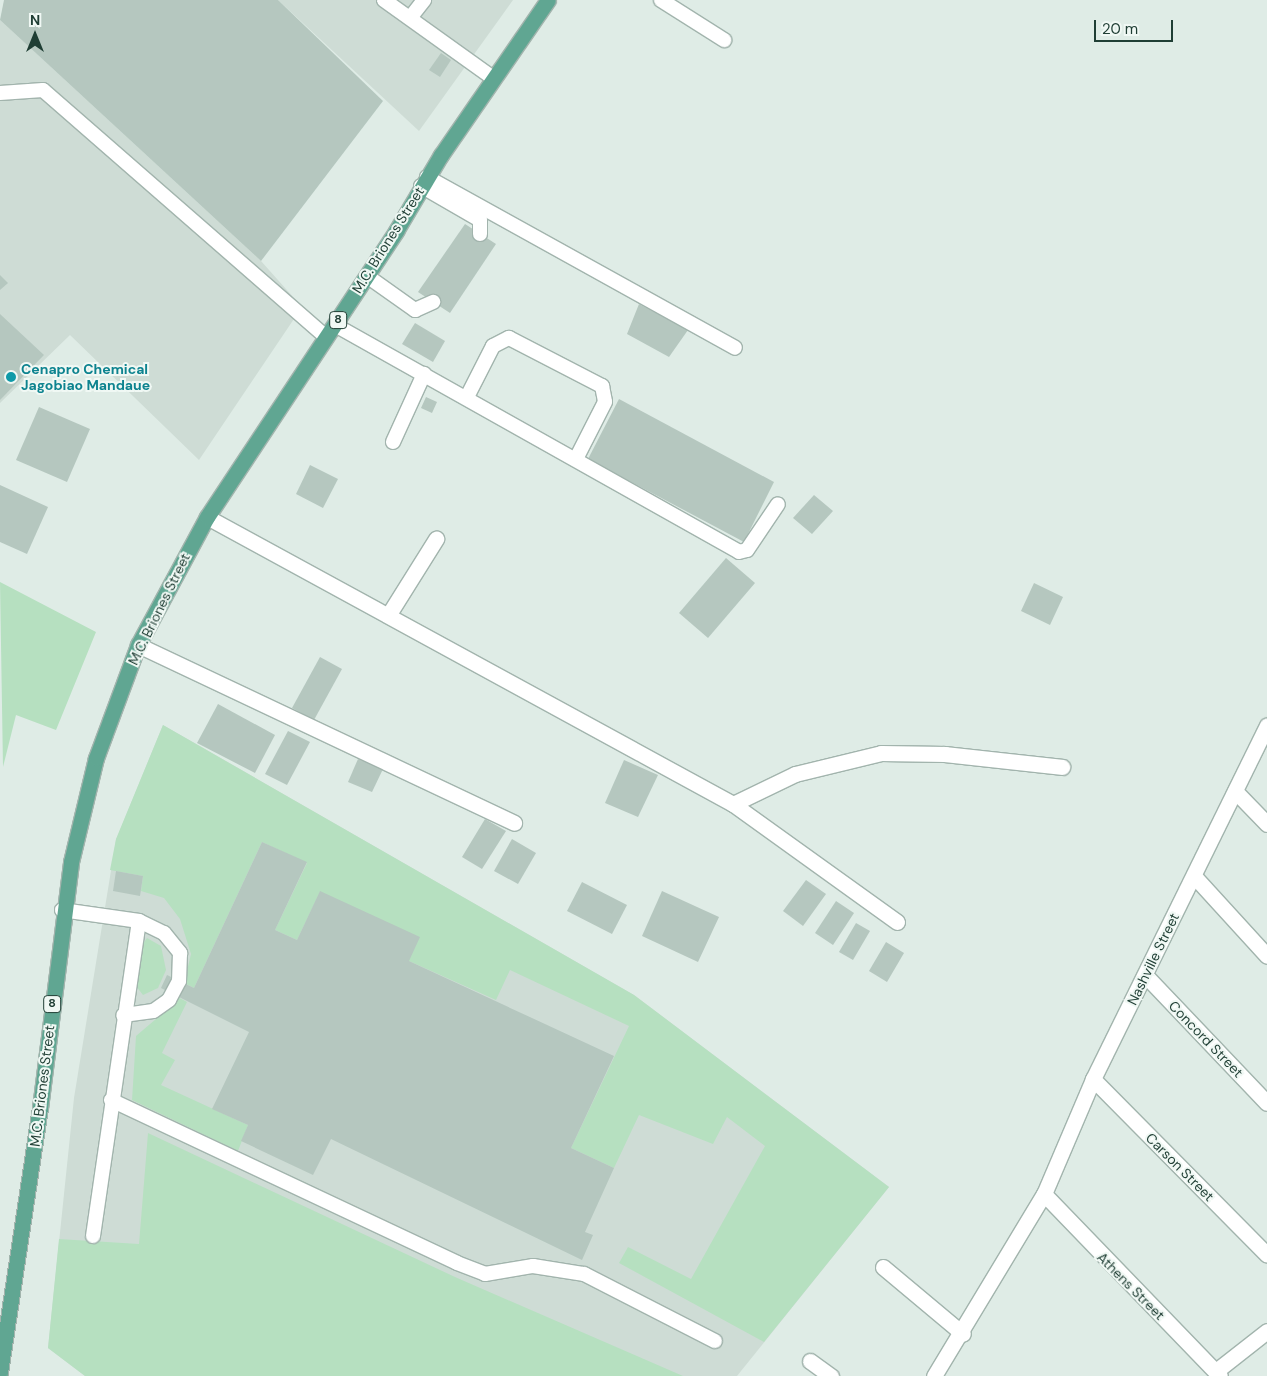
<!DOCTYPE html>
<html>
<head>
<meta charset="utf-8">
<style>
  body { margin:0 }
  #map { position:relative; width:1267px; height:1376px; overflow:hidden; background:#dfece6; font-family:"DM Sans",sans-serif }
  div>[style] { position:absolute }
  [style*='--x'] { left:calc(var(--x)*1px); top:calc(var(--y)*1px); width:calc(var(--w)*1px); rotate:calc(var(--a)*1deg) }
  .built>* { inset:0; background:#cedcd5 }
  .green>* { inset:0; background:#b6e0c0 }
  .building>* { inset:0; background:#b5c7bf }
  .roads { filter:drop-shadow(1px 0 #a2b4ad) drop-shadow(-1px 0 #a2b4ad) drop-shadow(0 1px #a2b4ad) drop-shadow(0 -1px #a2b4ad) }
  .service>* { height:14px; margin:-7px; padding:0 7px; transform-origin:7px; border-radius:7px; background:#fff }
  .minor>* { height:15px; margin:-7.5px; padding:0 7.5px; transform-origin:7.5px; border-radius:7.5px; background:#fff }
  .primary>* { height:15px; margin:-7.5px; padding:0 7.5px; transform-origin:7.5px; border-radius:7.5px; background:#60a692 }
  .dots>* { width:14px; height:14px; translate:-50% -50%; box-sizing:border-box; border:2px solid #f0f8f4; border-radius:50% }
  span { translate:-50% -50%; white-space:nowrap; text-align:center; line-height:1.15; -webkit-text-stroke:4px #f0f8f4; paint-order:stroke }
  .shield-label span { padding:1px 4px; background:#f0f8f4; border:1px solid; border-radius:4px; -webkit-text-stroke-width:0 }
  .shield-label { font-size:12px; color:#1f3e34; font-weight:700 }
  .street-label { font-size:14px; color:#1f3e34 }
  .culture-label { font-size:14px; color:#0d838f; font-weight:700 }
  .left { translate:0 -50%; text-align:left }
  .north { position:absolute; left:10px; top:10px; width:50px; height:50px; -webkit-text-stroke:4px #f0f8f4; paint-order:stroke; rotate:0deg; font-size:14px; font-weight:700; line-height:20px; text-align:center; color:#1f3e34 }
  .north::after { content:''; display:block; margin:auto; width:18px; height:22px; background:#1f3e34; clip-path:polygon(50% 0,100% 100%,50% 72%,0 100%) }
  .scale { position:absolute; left:1094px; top:20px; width:79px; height:22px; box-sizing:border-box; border:2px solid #1f3e34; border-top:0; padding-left:6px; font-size:15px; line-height:18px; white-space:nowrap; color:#1f3e34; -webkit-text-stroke:4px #f0f8f4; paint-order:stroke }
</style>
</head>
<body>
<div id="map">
  <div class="built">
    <i style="clip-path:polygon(278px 0,513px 0,419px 131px)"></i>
    <i style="clip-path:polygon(0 20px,261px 261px,302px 307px,199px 460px,70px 335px,0 403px)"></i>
    <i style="clip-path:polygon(163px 725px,634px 995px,889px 1187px,737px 1376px,85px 1376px,48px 1348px,74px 1098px,116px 840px)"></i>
  </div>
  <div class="green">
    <i style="clip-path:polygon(0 582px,96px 632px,56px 730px,16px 715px,3px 767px)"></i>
    <i style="clip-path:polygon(163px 725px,634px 995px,889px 1187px,764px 1342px,619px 1263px,628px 1247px,691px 1279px,765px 1146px,727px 1117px,713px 1144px,639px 1115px,614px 1168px,571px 1148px,629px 1026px,510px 970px,496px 1000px,409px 961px,320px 892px,297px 940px,275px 930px,307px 863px,262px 842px,194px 988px,184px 983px,191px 954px,180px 919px,164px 898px,141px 891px,143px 876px,110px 870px,116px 839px)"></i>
    <i style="clip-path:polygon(147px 938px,161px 946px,166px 970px,158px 988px,143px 995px,136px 986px,142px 945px)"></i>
    <i style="clip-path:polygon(176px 996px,187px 1002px,162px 1053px,175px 1060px,161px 1085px,248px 1125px,238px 1151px,132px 1100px,136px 1036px,170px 1007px)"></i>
    <i style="clip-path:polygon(148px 1133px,455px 1277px,683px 1376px,85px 1376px,48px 1348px,59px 1239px,139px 1244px)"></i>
  </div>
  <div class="building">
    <i style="clip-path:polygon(4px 0,278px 0,383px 101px,261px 261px,0 20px)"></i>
    <i style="clip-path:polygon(441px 53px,451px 60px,440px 77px,429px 70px)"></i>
    <i style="clip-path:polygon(465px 224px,496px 244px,450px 313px,418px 292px)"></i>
    <i style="clip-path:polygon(0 275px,8px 283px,0 290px)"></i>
    <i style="clip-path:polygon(639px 304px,688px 330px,669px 357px,627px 334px)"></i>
    <i style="clip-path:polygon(0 314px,44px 355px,0 400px)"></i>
    <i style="clip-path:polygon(415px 323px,445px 341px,433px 362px,402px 344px)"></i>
    <i style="clip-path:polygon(426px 397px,437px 402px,432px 413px,421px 408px)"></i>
    <i style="clip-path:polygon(619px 399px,774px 482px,744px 542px,588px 459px)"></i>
    <i style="clip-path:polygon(39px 407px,90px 429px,67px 482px,16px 460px)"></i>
    <i style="clip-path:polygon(310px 465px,338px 479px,323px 508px,296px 494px)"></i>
    <i style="clip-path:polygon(0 485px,48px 507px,27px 554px,0 542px)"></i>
    <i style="clip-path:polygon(814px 495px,833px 511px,812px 534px,793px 518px)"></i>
    <i style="clip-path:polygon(726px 558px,755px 583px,708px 638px,679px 613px)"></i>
    <i style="clip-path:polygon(1034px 583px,1063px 597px,1050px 625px,1021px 611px)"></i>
    <i style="clip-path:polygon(320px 657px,342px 669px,314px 720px,292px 708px)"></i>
    <i style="clip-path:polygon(218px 704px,275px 735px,255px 773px,197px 743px)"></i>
    <i style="clip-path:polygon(288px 731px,310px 742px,287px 785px,265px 774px)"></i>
    <i style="clip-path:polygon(358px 759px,383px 769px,372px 792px,348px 782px)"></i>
    <i style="clip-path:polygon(624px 760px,658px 775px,638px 817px,605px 803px)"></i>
    <i style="clip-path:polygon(485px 819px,506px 831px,482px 869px,462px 857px)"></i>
    <i style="clip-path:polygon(512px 839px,536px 853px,518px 884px,494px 871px)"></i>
    <i style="clip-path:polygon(262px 842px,307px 862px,275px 930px,297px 940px,320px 891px,420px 937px,409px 961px,614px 1056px,571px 1148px,614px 1168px,585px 1232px,593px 1235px,582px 1260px,331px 1139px,313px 1175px,241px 1141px,248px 1125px,212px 1109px,249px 1032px,161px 988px,167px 975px,194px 988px)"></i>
    <i style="clip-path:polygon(116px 871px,143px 876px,140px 896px,113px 891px)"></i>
    <i style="clip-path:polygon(806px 880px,826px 894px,803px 926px,783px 911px)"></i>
    <i style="clip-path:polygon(582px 882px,627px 905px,612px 934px,567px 911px)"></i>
    <i style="clip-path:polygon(662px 891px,719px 917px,698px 962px,642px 936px)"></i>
    <i style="clip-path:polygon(836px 901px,854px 913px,833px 945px,815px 933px)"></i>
    <i style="clip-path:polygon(856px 923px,870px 931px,853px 960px,839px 952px)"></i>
    <i style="clip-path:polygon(886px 942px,904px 953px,887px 982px,869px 971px)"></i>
  </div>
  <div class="roads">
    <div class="service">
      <i style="--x:384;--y:0;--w:134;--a:35.6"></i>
      <i style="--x:661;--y:0;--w:75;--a:32.4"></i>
      <i style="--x:410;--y:18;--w:23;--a:-52"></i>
      <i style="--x:0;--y:93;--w:43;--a:-4"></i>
      <i style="--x:43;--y:90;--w:376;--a:41.1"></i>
      <i style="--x:427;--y:177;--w:352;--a:29"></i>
      <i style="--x:421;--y:186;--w:68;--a:30"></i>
      <i style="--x:480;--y:220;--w:14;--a:90"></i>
      <i style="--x:367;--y:276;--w:59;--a:35.3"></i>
      <i style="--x:415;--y:310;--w:20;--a:-24"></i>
      <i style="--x:335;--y:325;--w:463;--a:29.3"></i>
      <i style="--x:739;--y:552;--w:8;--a:-14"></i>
      <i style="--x:747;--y:550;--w:55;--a:-56"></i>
      <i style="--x:467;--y:397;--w:57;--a:-63"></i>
      <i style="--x:493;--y:346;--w:18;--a:-27"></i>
      <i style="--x:509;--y:338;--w:105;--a:27.3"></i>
      <i style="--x:602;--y:386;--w:16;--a:79"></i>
      <i style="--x:605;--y:402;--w:62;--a:117"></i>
      <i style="--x:393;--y:442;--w:75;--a:-65.5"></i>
      <i style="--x:62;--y:910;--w:78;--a:8.1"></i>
      <i style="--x:139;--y:921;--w:28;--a:26"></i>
      <i style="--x:164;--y:933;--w:26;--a:51"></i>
      <i style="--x:180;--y:953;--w:28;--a:92"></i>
      <i style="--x:179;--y:981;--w:21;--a:118"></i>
      <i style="--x:169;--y:1000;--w:19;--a:145"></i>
      <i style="--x:153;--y:1011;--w:30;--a:172"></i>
      <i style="--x:111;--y:1100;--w:382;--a:25.2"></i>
      <i style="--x:457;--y:1263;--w:30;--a:21"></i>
      <i style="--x:485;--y:1274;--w:49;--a:-9.5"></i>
      <i style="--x:533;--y:1266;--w:52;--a:8.9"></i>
      <i style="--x:584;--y:1274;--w:147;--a:27.1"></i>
      <i style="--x:93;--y:1236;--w:318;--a:-81.7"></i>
    </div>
    <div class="minor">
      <i style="--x:207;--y:517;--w:599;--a:28.62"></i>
      <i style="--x:733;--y:804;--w:202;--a:35.7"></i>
      <i style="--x:389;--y:614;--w:89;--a:-57.9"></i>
      <i style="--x:138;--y:645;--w:416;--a:25.3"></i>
      <i style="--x:1235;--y:791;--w:46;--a:45.9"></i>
      <i style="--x:733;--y:804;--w:69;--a:-25.8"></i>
      <i style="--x:795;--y:774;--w:89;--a:-13.7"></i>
      <i style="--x:881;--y:753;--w:64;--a:0.9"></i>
      <i style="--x:945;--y:754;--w:118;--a:6.3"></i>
      <i style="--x:1194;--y:876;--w:108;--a:47.6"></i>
      <i style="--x:1146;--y:976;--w:175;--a:46.4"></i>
      <i style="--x:1093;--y:1079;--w:247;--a:45.3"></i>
      <i style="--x:1044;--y:1194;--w:253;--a:46"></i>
      <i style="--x:883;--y:1267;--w:104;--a:39.9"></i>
      <i style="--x:810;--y:1361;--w:26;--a:36"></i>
      <i style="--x:1216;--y:1371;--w:65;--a:-38.1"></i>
      <i style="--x:934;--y:1376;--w:213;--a:-58.9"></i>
      <i style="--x:1044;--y:1194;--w:125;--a:-66.9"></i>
      <i style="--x:1093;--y:1079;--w:394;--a:-63.8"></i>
    </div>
    <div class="primary">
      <i style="--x:0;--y:1372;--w:267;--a:-81.4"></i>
      <i style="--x:40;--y:1108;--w:248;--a:-82.8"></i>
      <i style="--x:71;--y:862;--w:107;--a:-76.5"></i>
      <i style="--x:96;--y:758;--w:121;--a:-69.6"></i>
      <i style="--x:138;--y:645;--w:145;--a:-61.7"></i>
      <i style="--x:207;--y:517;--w:343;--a:-56.5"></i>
      <i style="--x:396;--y:231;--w:88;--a:-59.4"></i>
      <i style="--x:441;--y:155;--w:188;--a:-55.4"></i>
    </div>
  </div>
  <div class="dots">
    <i style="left:11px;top:377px;background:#0f9aa8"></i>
  </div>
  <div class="shield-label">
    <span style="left:338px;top:320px">8</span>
    <span style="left:52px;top:1004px">8</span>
  </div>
  <div class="street-label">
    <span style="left:388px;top:240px;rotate:-58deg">M.C. Briones Street</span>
    <span style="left:159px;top:609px;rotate:-64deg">M.C. Briones Street</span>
    <span style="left:1153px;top:959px;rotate:-64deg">Nashville Street</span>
    <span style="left:1206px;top:1039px;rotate:46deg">Concord Street</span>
    <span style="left:42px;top:1086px;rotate:-83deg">M.C. Briones Street</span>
    <span style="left:1180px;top:1167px;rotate:45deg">Carson Street</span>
    <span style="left:1131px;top:1286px;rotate:45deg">Athens Street</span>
  </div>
  <div class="culture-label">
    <span class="left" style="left:21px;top:377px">Cenapro Chemical<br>Jagobiao Mandaue</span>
  </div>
  <div class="north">N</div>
  <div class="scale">20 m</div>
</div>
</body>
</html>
